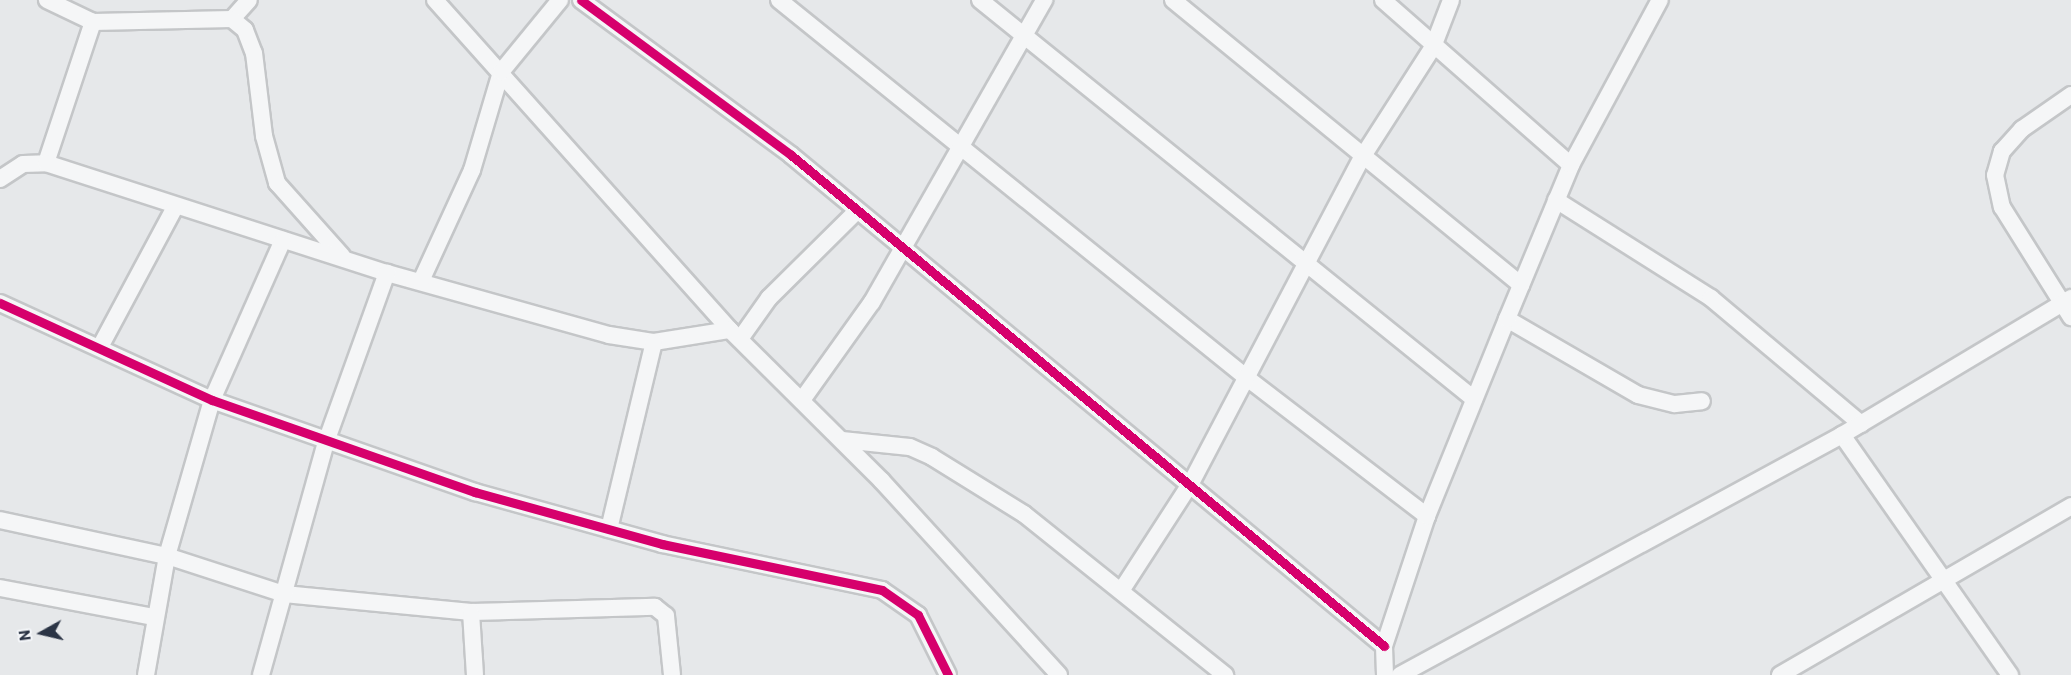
<!DOCTYPE html>
<html>
<head>
<meta charset="utf-8">
<style>
  body { margin:0 }
  #map { position:relative; width:2071px; height:675px; overflow:hidden; background:#e6e8ea; font-family:Barlow,sans-serif }
  div>[style] { position:absolute }
  [style*='--x'] { left:calc(var(--x)*1px); top:calc(var(--y)*1px); width:calc(var(--w)*1px); rotate:calc(var(--a)*1deg) }
  .roads { filter:drop-shadow(2px 0 #c4c6c8) drop-shadow(-2px 0 #c4c6c8) drop-shadow(0 2px #c4c6c8) drop-shadow(0 -2px #c4c6c8) }
  .street>* { height:16px; margin:-8px; padding:0 8px; transform-origin:8px; border-radius:8px; background:#f5f6f7 }
  .cycleway>* { height:9px; margin:-4.5px; padding:0 4.5px; transform-origin:4.5px; border-radius:4.5px; background:#d6006c }
  span { translate:-50% -50%; white-space:nowrap; text-align:center; line-height:1.15; -webkit-text-stroke:4.5px #f4f6f9; paint-order:stroke }
  .north { position:absolute; left:12px; top:603px; width:60px; height:60px; -webkit-text-stroke:4px #f4f6f9; paint-order:stroke; rotate:262deg; font-size:16px; font-weight:700; line-height:24px; text-align:center; color:#2b3445 }
  .north::after { content:''; display:block; margin:auto; width:21px; height:27px; background:#2b3445; clip-path:polygon(50% 0,100% 100%,50% 72%,0 100%) }
</style>
</head>
<body>
<div id="map">
  <div class="roads">
    <div class="street">
      <i style="--x:47;--y:0;--w:51;--a:25.6"></i>
      <i style="--x:435;--y:0;--w:443;--a:48.2"></i>
      <i style="--x:730;--y:330;--w:213;--a:44.8"></i>
      <i style="--x:881;--y:480;--w:264;--a:47.6"></i>
      <i style="--x:581;--y:0;--w:261;--a:36.4"></i>
      <i style="--x:791;--y:155;--w:770;--a:39.62"></i>
      <i style="--x:779;--y:0;--w:602;--a:38.93"></i>
      <i style="--x:1247;--y:378;--w:227;--a:37.5"></i>
      <i style="--x:980;--y:0;--w:635;--a:38.93"></i>
      <i style="--x:1173;--y:0;--w:450;--a:39.3"></i>
      <i style="--x:1383;--y:0;--w:250;--a:41.3"></i>
      <i style="--x:232;--y:19;--w:25;--a:-48"></i>
      <i style="--x:2071;--y:95;--w:60;--a:145.2"></i>
      <i style="--x:2022;--y:129;--w:30;--a:132"></i>
      <i style="--x:2002;--y:151;--w:25;--a:106"></i>
      <i style="--x:1995;--y:175;--w:33;--a:78"></i>
      <i style="--x:2002;--y:207;--w:130;--a:57.9"></i>
      <i style="--x:46;--y:163;--w:149;--a:-71.6"></i>
      <i style="--x:93;--y:22;--w:139;--a:-1.2"></i>
      <i style="--x:232;--y:19;--w:17;--a:40"></i>
      <i style="--x:245;--y:30;--w:25;--a:69"></i>
      <i style="--x:254;--y:53;--w:84;--a:83.1"></i>
      <i style="--x:264;--y:136;--w:49;--a:74.5"></i>
      <i style="--x:277;--y:183;--w:98;--a:48.3"></i>
      <i style="--x:0;--y:179;--w:27;--a:-33"></i>
      <i style="--x:23;--y:164;--w:23;--a:-2"></i>
      <i style="--x:46;--y:163;--w:358;--a:17.9"></i>
      <i style="--x:387;--y:273;--w:230;--a:15.6"></i>
      <i style="--x:609;--y:335;--w:46;--a:8.8"></i>
      <i style="--x:654;--y:342;--w:77;--a:-9"></i>
      <i style="--x:1556;--y:200;--w:183;--a:32.3"></i>
      <i style="--x:1711;--y:298;--w:196;--a:40"></i>
      <i style="--x:421;--y:281;--w:122;--a:-65.3"></i>
      <i style="--x:472;--y:170;--w:102;--a:-73.5"></i>
      <i style="--x:501;--y:72;--w:93;--a:-50.7"></i>
      <i style="--x:0;--y:303;--w:233;--a:24.6"></i>
      <i style="--x:212;--y:400;--w:279;--a:19.3"></i>
      <i style="--x:475;--y:492;--w:194;--a:15.5"></i>
      <i style="--x:662;--y:544;--w:225;--a:11.8"></i>
      <i style="--x:882;--y:590;--w:44;--a:34.8"></i>
      <i style="--x:918;--y:615;--w:67;--a:63.4"></i>
      <i style="--x:1507;--y:319;--w:151;--a:30.1"></i>
      <i style="--x:1638;--y:395;--w:38;--a:14"></i>
      <i style="--x:1675;--y:404;--w:27;--a:-6"></i>
      <i style="--x:740;--y:339;--w:50;--a:-54.7"></i>
      <i style="--x:769;--y:298;--w:122;--a:-44.7"></i>
      <i style="--x:100;--y:347;--w:159;--a:-61.8"></i>
      <i style="--x:802;--y:400;--w:120;--a:-54.5"></i>
      <i style="--x:872;--y:302;--w:348;--a:-60.3"></i>
      <i style="--x:1842;--y:435;--w:293;--a:55"></i>
      <i style="--x:842;--y:440;--w:68;--a:5.9"></i>
      <i style="--x:910;--y:447;--w:24;--a:24"></i>
      <i style="--x:932;--y:457;--w:108;--a:31.8"></i>
      <i style="--x:1024;--y:514;--w:258;--a:38.7"></i>
      <i style="--x:0;--y:520;--w:171;--a:12.2"></i>
      <i style="--x:167;--y:556;--w:123;--a:18"></i>
      <i style="--x:284;--y:594;--w:188;--a:5.5"></i>
      <i style="--x:471;--y:612;--w:184;--a:-1.6"></i>
      <i style="--x:655;--y:607;--w:14;--a:39"></i>
      <i style="--x:666;--y:616;--w:59;--a:84.2"></i>
      <i style="--x:609;--y:529;--w:192;--a:-76.5"></i>
      <i style="--x:0;--y:588;--w:157;--a:10.7"></i>
      <i style="--x:1121;--y:591;--w:129;--a:-57.1"></i>
      <i style="--x:1191;--y:483;--w:369;--a:-62.3"></i>
      <i style="--x:1363;--y:156;--w:130;--a:-57.3"></i>
      <i style="--x:1433;--y:47;--w:50;--a:-69"></i>
      <i style="--x:471;--y:612;--w:63;--a:86.4"></i>
      <i style="--x:146;--y:675;--w:121;--a:-80"></i>
      <i style="--x:167;--y:556;--w:162;--a:-73.9"></i>
      <i style="--x:212;--y:400;--w:175;--a:-66.1"></i>
      <i style="--x:261;--y:675;--w:242;--a:-74.4"></i>
      <i style="--x:326;--y:442;--w:180;--a:-70.2"></i>
      <i style="--x:1385;--y:675;--w:29;--a:-92"></i>
      <i style="--x:1384;--y:646;--w:137;--a:-71.7"></i>
      <i style="--x:1427;--y:516;--w:213;--a:-67.9"></i>
      <i style="--x:1507;--y:319;--w:167;--a:-67.4"></i>
      <i style="--x:1571;--y:165;--w:187;--a:-61.7"></i>
      <i style="--x:1400;--y:675;--w:503;--a:-28.5"></i>
      <i style="--x:1842;--y:435;--w:267;--a:-30.9"></i>
      <i style="--x:1780;--y:675;--w:337;--a:-30.1"></i>
    </div>
  </div>
  <div class="cycleway">
    <i style="--x:581;--y:0;--w:261;--a:36.4"></i>
    <i style="--x:791;--y:155;--w:770;--a:39.62"></i>
    <i style="--x:0;--y:303;--w:233;--a:24.6"></i>
    <i style="--x:212;--y:400;--w:279;--a:19.3"></i>
    <i style="--x:475;--y:492;--w:194;--a:15.5"></i>
    <i style="--x:662;--y:544;--w:225;--a:11.8"></i>
    <i style="--x:882;--y:590;--w:44;--a:34.8"></i>
    <i style="--x:918;--y:615;--w:67;--a:63.4"></i>
  </div>
  <div class="north">N</div>
</div>
</body>
</html>
